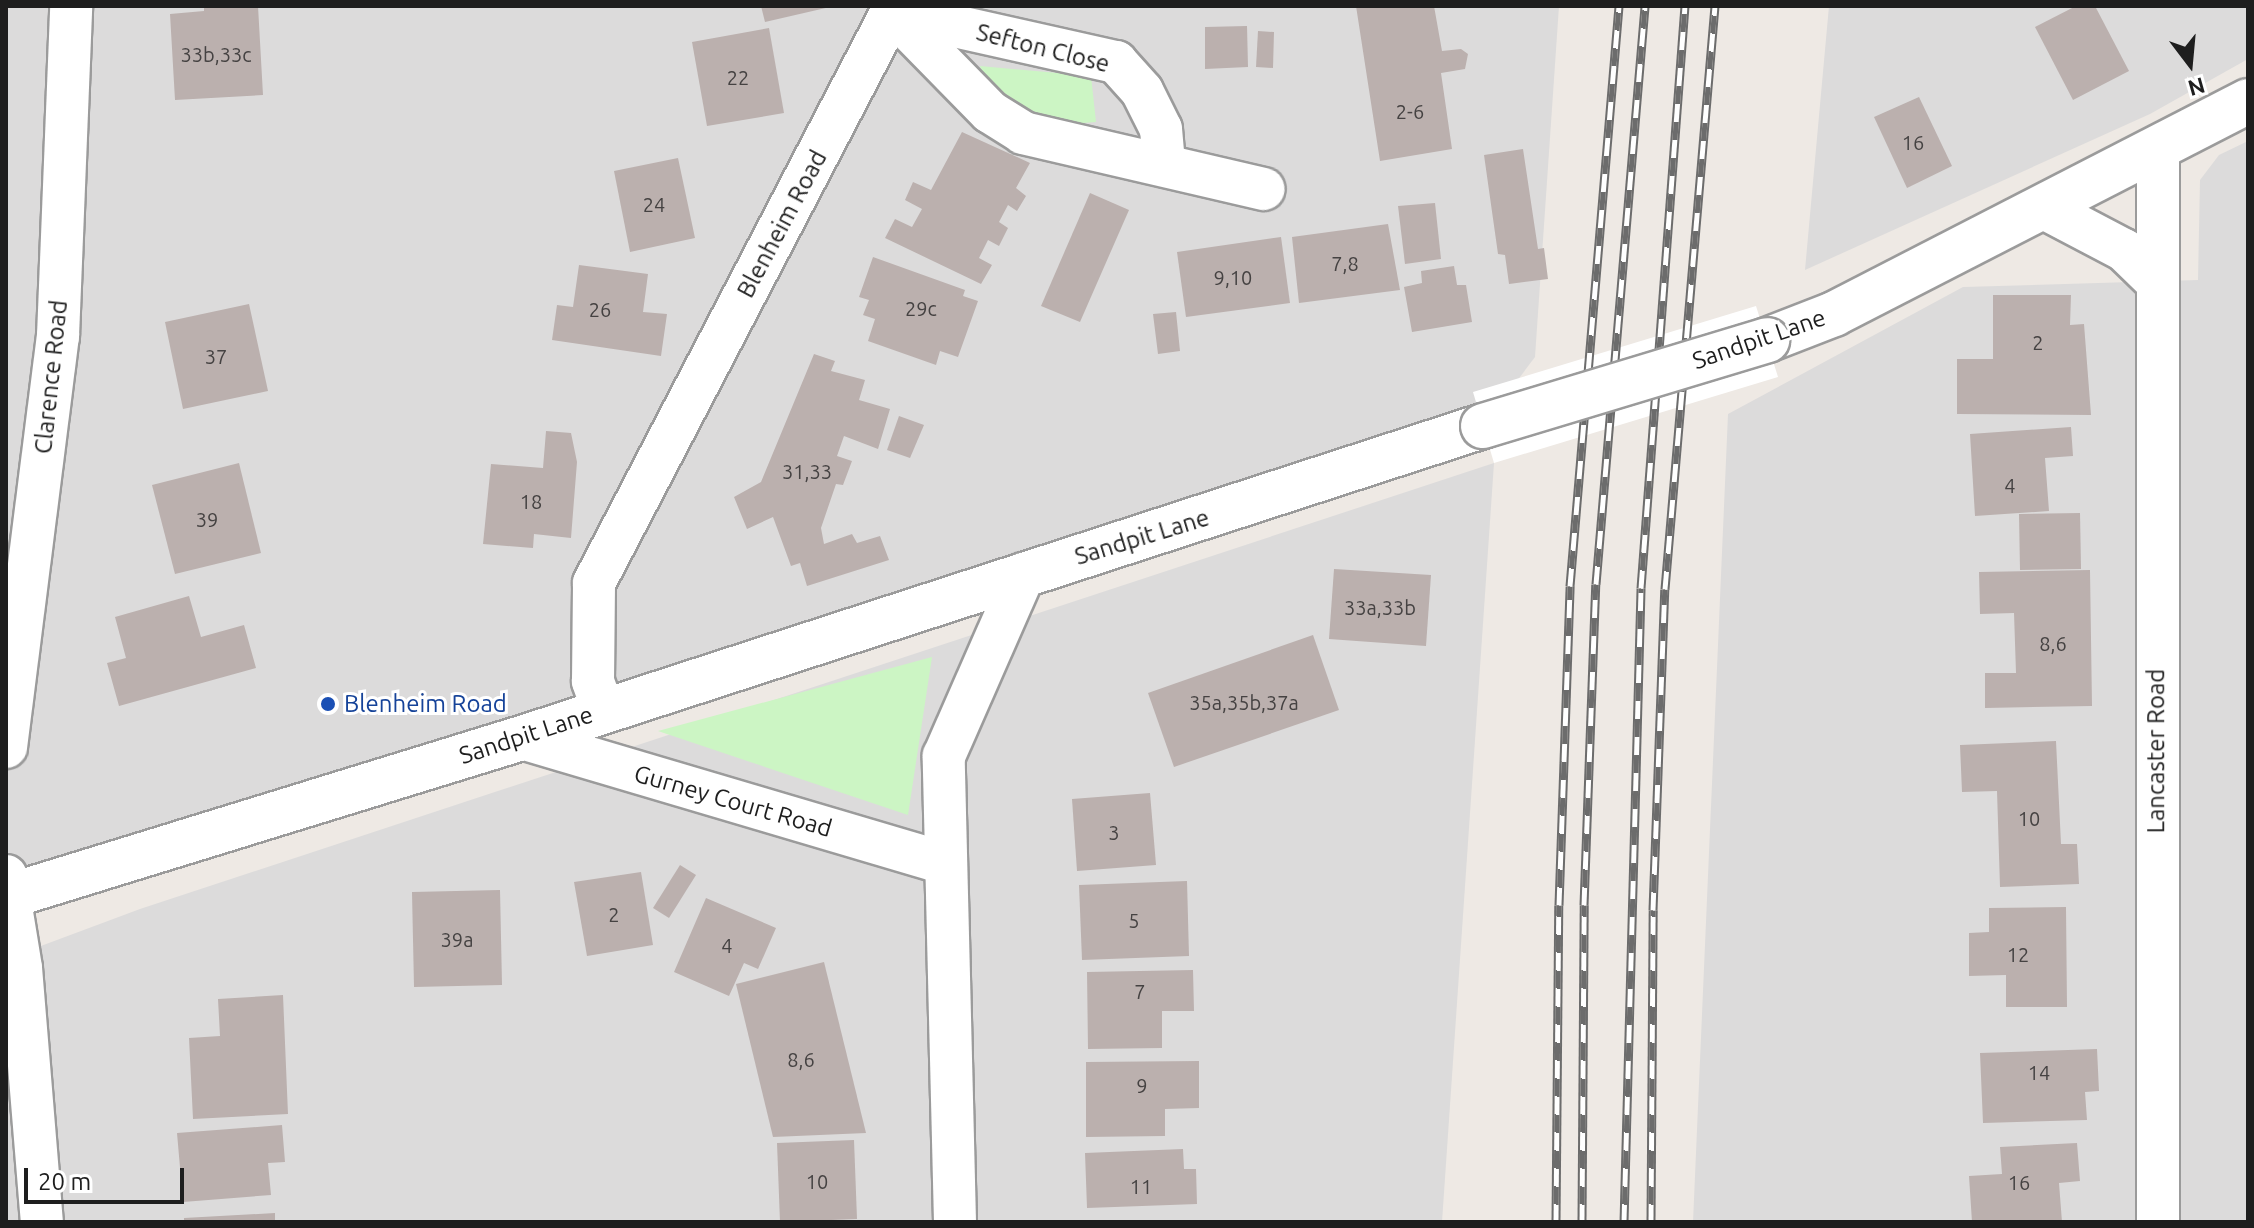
<!DOCTYPE html>
<html>
<head>
<meta charset="utf-8">
<style>
  body { margin:0 }
  #map { position:relative; width:2254px; height:1228px; overflow:hidden; background:#eee9e4; font-family:Ubuntu,sans-serif }
  div>[style] { position:absolute }
  [style*='--x'] { left:calc(var(--x)*1px); top:calc(var(--y)*1px); width:calc(var(--w)*1px); rotate:calc(var(--a)*1deg) }
  .residential>* { inset:0; background:#dcdbdb }
  .park>* { inset:0; background:#ccf5c4 }
  .pier>* { inset:0; background:#fff }
  .building>* { inset:0; background:#bbb0ae }
  .roads { filter:drop-shadow(2px 0 #9b9b9b) drop-shadow(-2px 0 #9b9b9b) drop-shadow(0 2px #9b9b9b) drop-shadow(0 -2px #9b9b9b) }
  .minor>* { height:42px; margin:-21px; padding:0 21px; transform-origin:21px; border-radius:21px; background:#fff }
  .tertiary>* { height:44px; margin:-22px; padding:0 22px; transform-origin:22px; border-radius:22px; background:#fff }
  .rail>* { height:9px; margin-top:-4.5px; transform-origin:0; background:repeating-linear-gradient(90deg,#fff 0 18px,#6c6c6c 0 36px); box-sizing:border-box; border-block:2px solid #6c6c6c }
  .bridges { filter:drop-shadow(2px 0 #9b9b9b) drop-shadow(-2px 0 #9b9b9b) drop-shadow(0 2px #9b9b9b) drop-shadow(0 -2px #9b9b9b) }
  .tertiary-bridge>* { height:44px; margin:-22px; padding:0 22px; transform-origin:22px; border-radius:22px; background:#fff }
  .dots>* { width:22px; height:22px; translate:-50% -50%; box-sizing:border-box; border:4px solid #fff; border-radius:50% }
  span { translate:-50% -50%; white-space:nowrap; text-align:center; line-height:1.15; -webkit-text-stroke:6px #fff; paint-order:stroke }
  .number-label { font-size:20px; color:#454242 }
  .number-label span { -webkit-text-stroke-width:0 }
  .street-label { font-size:24px; color:#1e1e1e }
  .transit-label { font-size:24px; color:#164399 }
  .left { translate:0 -50%; text-align:left }
  .frame { position:absolute; inset:0; border:8px solid #1e1e1e; pointer-events:none }
  .north { position:absolute; left:2150px; top:24px; width:80px; height:80px; -webkit-text-stroke:6px #fff; paint-order:stroke; rotate:164deg; font-size:22px; font-weight:700; line-height:32px; text-align:center; color:#1e1e1e }
  .north::after { content:''; display:block; margin:auto; width:28px; height:36px; background:#1e1e1e; clip-path:polygon(50% 0,100% 100%,50% 72%,0 100%) }
  .scale { position:absolute; left:24px; top:1168px; width:160px; height:36px; box-sizing:border-box; border:4px solid #1e1e1e; border-top:0; padding-left:10px; font-size:24px; line-height:28px; white-space:nowrap; color:#1e1e1e; -webkit-text-stroke:6px #fff; paint-order:stroke }
</style>
</head>
<body>
<div id="map">
  <div class="residential">
    <i style="clip-path:polygon(6px 6px,1559px 6px,1535px 357px,1483px 426px,6px 897px)"></i>
    <i style="clip-path:polygon(1829px 6px,2248px 6px,2248px 59px,2150px 114px,1805px 270px)"></i>
    <i style="clip-path:polygon(2248px 141px,2248px 1222px,1693px 1222px,1728px 414px,1963px 287px,2198px 280px,2200px 180px,2219px 155px)"></i>
    <i style="clip-path:polygon(1494px 463px,1442px 1222px,6px 1222px,6px 959px,140px 909px)"></i>
  </div>
  <div class="park">
    <i style="clip-path:polygon(980px 66px,1091px 76px,1096px 122px,1028px 127px,994px 104px)"></i>
    <i style="clip-path:polygon(932px 657px,908px 815px,658px 731px)"></i>
  </div>
  <div class="pier">
    <i style="clip-path:polygon(1756px 306px,1778px 377px,1494px 463px,1473px 392px)"></i>
  </div>
  <div class="building">
    <i style="clip-path:polygon(204px 6px,258px 6px,263px 95px,175px 100px,170px 14px,204px 11px)"></i>
    <i style="clip-path:polygon(761px 6px,830px 6px,830px 7px,765px 22px)"></i>
    <i style="clip-path:polygon(1356px 6px,1434px 6px,1442px 51px,1461px 49px,1468px 54px,1465px 69px,1441px 73px,1452px 149px,1380px 161px)"></i>
    <i style="clip-path:polygon(2076px 6px,2095px 6px,2129px 71px,2073px 100px,2035px 27px)"></i>
    <i style="clip-path:polygon(1247px 26px,1248px 67px,1205px 69px,1205px 27px)"></i>
    <i style="clip-path:polygon(769px 28px,784px 113px,707px 126px,692px 42px)"></i>
    <i style="clip-path:polygon(1258px 31px,1274px 32px,1273px 68px,1256px 67px)"></i>
    <i style="clip-path:polygon(1919px 97px,1952px 166px,1907px 188px,1874px 117px)"></i>
    <i style="clip-path:polygon(962px 132px,1030px 163px,1016px 188px,1026px 196px,1017px 211px,1008px 205px,999px 222px,1008px 228px,999px 246px,988px 240px,979px 258px,992px 265px,981px 284px,885px 238px,895px 219px,912px 227px,922px 209px,905px 200px,913px 182px,931px 190px)"></i>
    <i style="clip-path:polygon(1523px 149px,1538px 249px,1544px 248px,1548px 279px,1509px 284px,1505px 255px,1498px 254px,1484px 155px)"></i>
    <i style="clip-path:polygon(678px 158px,695px 238px,630px 252px,614px 171px)"></i>
    <i style="clip-path:polygon(1090px 193px,1129px 210px,1080px 322px,1041px 306px)"></i>
    <i style="clip-path:polygon(1435px 203px,1441px 259px,1405px 264px,1398px 206px)"></i>
    <i style="clip-path:polygon(1388px 224px,1400px 290px,1299px 303px,1292px 237px)"></i>
    <i style="clip-path:polygon(1281px 237px,1290px 303px,1186px 317px,1177px 252px)"></i>
    <i style="clip-path:polygon(873px 257px,965px 290px,963px 296px,978px 301px,958px 357px,940px 351px,936px 365px,868px 341px,875px 319px,863px 315px,869px 300px,859px 297px)"></i>
    <i style="clip-path:polygon(579px 265px,648px 274px,643px 312px,667px 314px,661px 356px,552px 340px,557px 305px,573px 307px)"></i>
    <i style="clip-path:polygon(1454px 266px,1457px 285px,1466px 285px,1472px 322px,1412px 332px,1404px 287px,1422px 283px,1421px 271px)"></i>
    <i style="clip-path:polygon(1993px 295px,2071px 295px,2070px 325px,2084px 324px,2091px 415px,1957px 414px,1957px 359px,1993px 359px)"></i>
    <i style="clip-path:polygon(249px 304px,268px 391px,183px 409px,165px 322px)"></i>
    <i style="clip-path:polygon(1176px 312px,1180px 351px,1158px 354px,1153px 314px)"></i>
    <i style="clip-path:polygon(814px 354px,835px 361px,831px 371px,865px 380px,859px 400px,890px 409px,878px 449px,844px 436px,837px 456px,852px 461px,843px 485px,836px 484px,821px 528px,824px 544px,852px 534px,857px 543px,880px 536px,889px 560px,807px 586px,800px 563px,791px 566px,773px 517px,747px 529px,734px 497px,761px 482px)"></i>
    <i style="clip-path:polygon(899px 416px,924px 425px,910px 458px,887px 450px)"></i>
    <i style="clip-path:polygon(2071px 427px,2073px 456px,2045px 458px,2049px 511px,1975px 516px,1970px 434px)"></i>
    <i style="clip-path:polygon(546px 431px,571px 433px,577px 462px,571px 538px,534px 534px,533px 548px,483px 544px,491px 464px,543px 468px)"></i>
    <i style="clip-path:polygon(239px 463px,261px 553px,175px 574px,152px 485px)"></i>
    <i style="clip-path:polygon(2080px 513px,2081px 569px,2020px 570px,2019px 514px)"></i>
    <i style="clip-path:polygon(1334px 569px,1431px 575px,1426px 646px,1329px 639px)"></i>
    <i style="clip-path:polygon(2090px 570px,2092px 706px,1985px 708px,1985px 673px,2016px 673px,2014px 613px,1980px 614px,1979px 572px)"></i>
    <i style="clip-path:polygon(189px 596px,201px 637px,244px 625px,256px 668px,119px 706px,107px 663px,126px 658px,115px 617px)"></i>
    <i style="clip-path:polygon(1313px 635px,1339px 710px,1174px 767px,1148px 693px)"></i>
    <i style="clip-path:polygon(2056px 741px,2061px 844px,2077px 844px,2079px 884px,2000px 887px,1997px 791px,1962px 792px,1960px 745px)"></i>
    <i style="clip-path:polygon(1150px 793px,1156px 865px,1077px 871px,1072px 799px)"></i>
    <i style="clip-path:polygon(680px 865px,696px 875px,669px 918px,653px 908px)"></i>
    <i style="clip-path:polygon(641px 872px,653px 945px,587px 956px,574px 882px)"></i>
    <i style="clip-path:polygon(1187px 881px,1189px 956px,1082px 960px,1079px 885px)"></i>
    <i style="clip-path:polygon(500px 890px,502px 985px,414px 987px,412px 892px)"></i>
    <i style="clip-path:polygon(706px 898px,776px 928px,758px 969px,744px 963px,729px 996px,674px 972px)"></i>
    <i style="clip-path:polygon(2066px 907px,2067px 1007px,2006px 1007px,2006px 975px,1969px 976px,1969px 933px,1989px 932px,1989px 908px)"></i>
    <i style="clip-path:polygon(824px 962px,866px 1133px,773px 1137px,736px 984px)"></i>
    <i style="clip-path:polygon(1193px 970px,1194px 1011px,1162px 1011px,1162px 1048px,1088px 1049px,1087px 972px)"></i>
    <i style="clip-path:polygon(283px 995px,288px 1114px,193px 1119px,189px 1038px,220px 1036px,218px 999px)"></i>
    <i style="clip-path:polygon(2097px 1049px,2099px 1091px,2085px 1092px,2087px 1120px,1983px 1123px,1980px 1053px)"></i>
    <i style="clip-path:polygon(1199px 1061px,1199px 1108px,1165px 1109px,1165px 1136px,1086px 1137px,1086px 1062px)"></i>
    <i style="clip-path:polygon(282px 1125px,285px 1162px,268px 1163px,271px 1195px,183px 1202px,177px 1133px)"></i>
    <i style="clip-path:polygon(854px 1140px,857px 1219px,780px 1222px,777px 1143px)"></i>
    <i style="clip-path:polygon(2077px 1143px,2080px 1181px,2059px 1183px,2062px 1222px,1972px 1222px,1969px 1176px,2002px 1174px,2000px 1147px)"></i>
    <i style="clip-path:polygon(1183px 1149px,1184px 1169px,1196px 1169px,1197px 1204px,1087px 1208px,1085px 1153px)"></i>
    <i style="clip-path:polygon(275px 1213px,275px 1222px,184px 1222px,184px 1218px)"></i>
  </div>
  <div class="roads">
    <div class="minor">
      <i style="--x:892;--y:12;--w:140;--a:45.6"></i>
      <i style="--x:990;--y:112;--w:39;--a:32"></i>
      <i style="--x:1023;--y:133;--w:247;--a:13.1"></i>
      <i style="--x:892;--y:12;--w:230;--a:12.6"></i>
      <i style="--x:1116;--y:62;--w:39;--a:48"></i>
      <i style="--x:1142;--y:91;--w:42;--a:63.4"></i>
      <i style="--x:1161;--y:129;--w:36;--a:85"></i>
      <i style="--x:2042;--y:207;--w:93;--a:27.7"></i>
      <i style="--x:2124;--y:250;--w:43;--a:44.1"></i>
      <i style="--x:603;--y:709;--w:30;--a:-110"></i>
      <i style="--x:593;--y:681;--w:98;--a:-89.4"></i>
      <i style="--x:594;--y:583;--w:651;--a:-62.45"></i>
      <i style="--x:522;--y:738;--w:441;--a:16.5"></i>
      <i style="--x:6;--y:747;--w:414;--a:-82.8"></i>
      <i style="--x:58;--y:336;--w:330;--a:-87.7"></i>
      <i style="--x:6;--y:876;--w:93;--a:80.7"></i>
      <i style="--x:21;--y:968;--w:255;--a:85.3"></i>
      <i style="--x:955;--y:1222;--w:466;--a:-91.4"></i>
      <i style="--x:944;--y:756;--w:199;--a:-66.3"></i>
      <i style="--x:2158;--y:1222;--w:1074;--a:-90"></i>
    </div>
    <div class="tertiary">
      <i style="--x:1767;--y:340;--w:72;--a:-21.2"></i>
      <i style="--x:1834;--y:314;--w:466;--a:-27.2"></i>
      <i style="--x:6;--y:897;--w:540;--a:-17.13"></i>
      <i style="--x:522;--y:738;--w:1010;--a:-17.99"></i>
    </div>
  </div>
  <div class="rail">
    <i style="--x:1556;--y:1222;--w:317;--a:-89.5"></i>
    <i style="--x:1559;--y:905;--w:319;--a:-88"></i>
    <i style="--x:1570;--y:586;--w:582;--a:-85.17"></i>
    <i style="--x:1582;--y:1222;--w:317;--a:-89.6"></i>
    <i style="--x:1584;--y:905;--w:321;--a:-87.9"></i>
    <i style="--x:1596;--y:584;--w:580;--a:-85.15"></i>
    <i style="--x:1624;--y:1222;--w:634;--a:-88.46"></i>
    <i style="--x:1641;--y:588;--w:584;--a:-85.68"></i>
    <i style="--x:1651;--y:1222;--w:312;--a:-89.6"></i>
    <i style="--x:1653;--y:910;--w:321;--a:-87.9"></i>
    <i style="--x:1665;--y:589;--w:585;--a:-85.1"></i>
  </div>
  <div class="bridges">
    <div class="tertiary-bridge">
      <i style="--x:1483;--y:426;--w:297;--a:-16.8"></i>
    </div>
  </div>
  <div class="dots">
    <i style="left:328px;top:704px;background:#1a4fb4"></i>
  </div>
  <div class="number-label">
    <span style="left:216px;top:54px">33b,33c</span>
    <span style="left:738px;top:77px">22</span>
    <span style="left:1410px;top:111px">2-6</span>
    <span style="left:1913px;top:142px">16</span>
    <span style="left:654px;top:204px">24</span>
    <span style="left:1345px;top:263px">7,8</span>
    <span style="left:1233px;top:277px">9,10</span>
    <span style="left:921px;top:308px">29c</span>
    <span style="left:600px;top:309px">26</span>
    <span style="left:2038px;top:342px">2</span>
    <span style="left:216px;top:356px">37</span>
    <span style="left:807px;top:471px">31,33</span>
    <span style="left:2010px;top:485px">4</span>
    <span style="left:531px;top:501px">18</span>
    <span style="left:207px;top:519px">39</span>
    <span style="left:1380px;top:607px">33a,33b</span>
    <span style="left:2053px;top:643px">8,6</span>
    <span style="left:1244px;top:702px">35a,35b,37a</span>
    <span style="left:2029px;top:818px">10</span>
    <span style="left:1114px;top:832px">3</span>
    <span style="left:614px;top:914px">2</span>
    <span style="left:1134px;top:920px">5</span>
    <span style="left:457px;top:939px">39a</span>
    <span style="left:727px;top:945px">4</span>
    <span style="left:2018px;top:954px">12</span>
    <span style="left:1140px;top:991px">7</span>
    <span style="left:801px;top:1059px">8,6</span>
    <span style="left:2039px;top:1072px">14</span>
    <span style="left:1142px;top:1085px">9</span>
    <span style="left:817px;top:1181px">10</span>
    <span style="left:2019px;top:1182px">16</span>
    <span style="left:1141px;top:1186px">11</span>
  </div>
  <div class="street-label">
    <span style="left:1043px;top:48px;rotate:14deg">Sefton Close</span>
    <span style="left:782px;top:224px;rotate:-62deg">Blenheim Road</span>
    <span style="left:1759px;top:339px;rotate:-19deg">Sandpit Lane</span>
    <span style="left:51px;top:377px;rotate:-84deg">Clarence Road</span>
    <span style="left:1142px;top:537px;rotate:-17deg">Sandpit Lane</span>
    <span style="left:526px;top:735px;rotate:-18deg">Sandpit Lane</span>
    <span style="left:2156px;top:751px;rotate:-90deg">Lancaster Road</span>
    <span style="left:733px;top:801px;rotate:16deg">Gurney Court Road</span>
  </div>
  <div class="transit-label">
    <span class="left" style="left:344px;top:704px">Blenheim Road</span>
  </div>
  <div class="frame"></div>
  <div class="north">N</div>
  <div class="scale">20 m</div>
</div>
</body>
</html>
